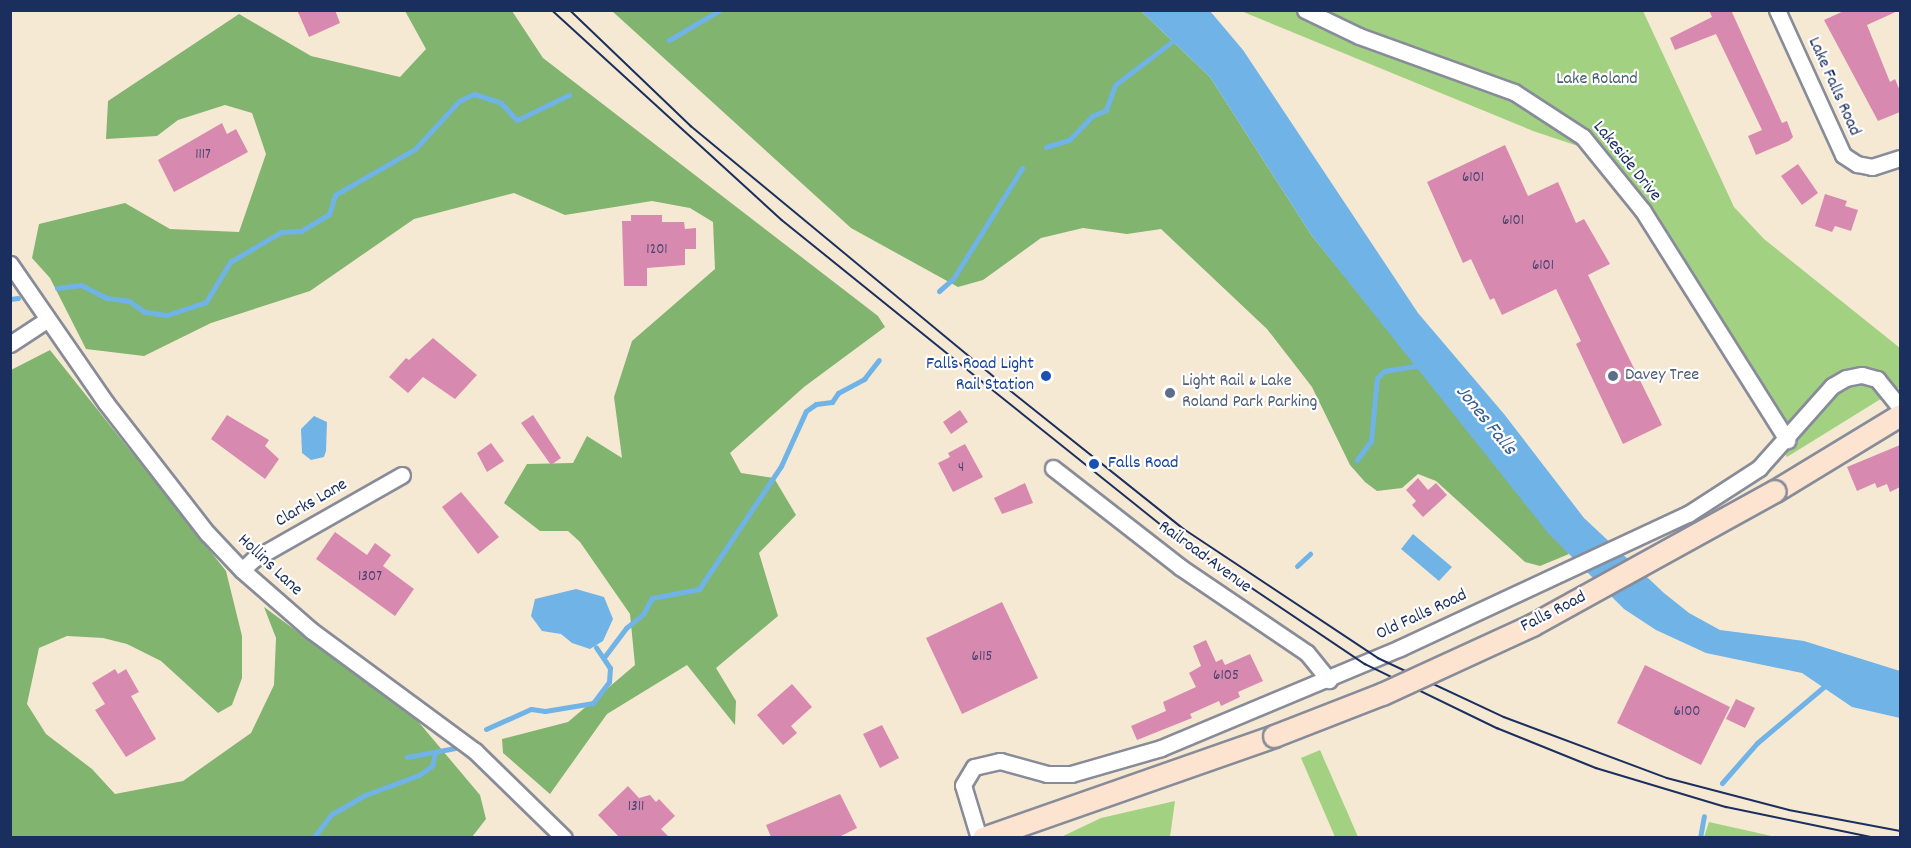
<!DOCTYPE html>
<html>
<head>
<meta charset="utf-8">
<style>
  body { margin:0 }
  #map { position:relative; width:1911px; height:848px; overflow:hidden; background:#f6e9d4; font-family:Dekko,sans-serif }
  div>[style] { position:absolute }
  [style*='--x'] { left:calc(var(--x)*1px); top:calc(var(--y)*1px); width:calc(var(--w)*1px); rotate:calc(var(--a)*1deg) }
  .green>* { inset:0; background:#a2d281 }
  .forest>* { inset:0; background:#81b46f }
  .water>* { inset:0; background:#70b3e6 }
  .stream>* { height:5px; margin:-2.5px; padding:0 2.5px; transform-origin:2.5px; border-radius:2.5px; background:#70b3e6 }
  .building>* { inset:0; background:#d889b0 }
  .roads { filter:drop-shadow(2px 0 #888c99) drop-shadow(-2px 0 #888c99) drop-shadow(0 2px #888c99) drop-shadow(0 -2px #888c99) }
  .street>* { height:15px; margin:-7.5px; padding:0 7.5px; transform-origin:7.5px; border-radius:7.5px; background:#fff }
  .secondary>* { height:21px; margin:-10.5px; padding:0 10.5px; transform-origin:10.5px; border-radius:10.5px; background:#fde4d1 }
  .tram>* { height:1.5px; margin:-0.75px; padding:0 0.75px; transform-origin:0.75px; border-radius:0.75px; background:#1b2f5e }
  .bridges { filter:drop-shadow(2px 0 #888c99) drop-shadow(-2px 0 #888c99) drop-shadow(0 2px #888c99) drop-shadow(0 -2px #888c99) }
  .secondary-bridge>* { height:21px; margin:-10.5px; padding:0 10.5px; transform-origin:10.5px; border-radius:10.5px; background:#fde4d1 }
  .dots>* { width:16px; height:16px; translate:-50% -50%; box-sizing:border-box; border:3px solid #fff; border-radius:50% }
  span { translate:-50% -50%; white-space:nowrap; text-align:center; line-height:1.15; -webkit-text-stroke:4.5px #fff; paint-order:stroke }
  .number-label { font-size:15px; color:#4a4672 }
  .number-label span { -webkit-text-stroke-width:0 }
  .park-label { font-size:18px; color:#446068 }
  .street-label { font-size:18px; color:#1b2f5e }
  .transit-label { font-size:18px; color:#164399 }
  .right { translate:-100% -50%; text-align:right }
  .left { translate:0 -50%; text-align:left }
  .service-label { font-size:18px; color:#4e5e75 }
  .water-label { font-size:20px; color:#395d8e; font-style:italic }
  .frame { position:absolute; inset:0; border:12px solid #1b2f5e; pointer-events:none }
</style>
</head>
<body>
<div id="map">
  <div class="green">
    <i style="clip-path:polygon(1241px 11px,1643px 11px,1734px 207px,1764px 239px,1900px 348px,1900px 387px,1787px 457px,1660px 249px,1587px 149px,1533px 131px)"></i>
    <i style="clip-path:polygon(1320px 750px,1349px 816px,1358px 837px,1335px 837px,1301px 758px)"></i>
    <i style="clip-path:polygon(1175px 801px,1170px 837px,1061px 837px,1101px 818px)"></i>
    <i style="clip-path:polygon(1709px 822px,1776px 837px,1704px 837px)"></i>
  </div>
  <div class="forest">
    <i style="clip-path:polygon(405px 11px,512px 11px,543px 58px,878px 316px,885px 327px,804px 387px,730px 453px,741px 473px,774px 478px,796px 515px,759px 553px,778px 616px,716px 668px,736px 701px,735px 725px,687px 665px,607px 714px,550px 794px,503px 753px,502px 739px,568px 722px,635px 665px,630px 614px,580px 542px,568px 531px,540px 531px,504px 503px,527px 464px,573px 463px,587px 436px,622px 458px,614px 397px,632px 341px,715px 269px,713px 222px,690px 208px,652px 201px,565px 215px,514px 193px,414px 219px,310px 291px,211px 323px,144px 356px,86px 349px,50px 278px,32px 258px,39px 224px,125px 203px,170px 229px,239px 232px,266px 154px,252px 113px,225px 105px,178px 120px,157px 136px,106px 139px,108px 101px,239px 14px,311px 56px,400px 77px,426px 49px)"></i>
    <i style="clip-path:polygon(612px 11px,1141px 11px,1210px 77px,1312px 236px,1569px 554px,1540px 566px,1525px 562px,1436px 481px,1418px 474px,1402px 488px,1377px 491px,1365px 482px,1350px 465px,1312px 387px,1267px 329px,1161px 229px,1127px 234px,1083px 228px,1041px 238px,983px 280px,958px 287px,851px 228px)"></i>
    <i style="clip-path:polygon(50px 350px,226px 571px,242px 636px,242px 678px,232px 705px,218px 713px,161px 661px,127px 644px,103px 638px,67px 636px,39px 648px,27px 704px,46px 734px,92px 769px,115px 794px,183px 781px,251px 733px,274px 685px,276px 638px,264px 607px,416px 719px,480px 795px,486px 819px,472px 837px,11px 837px,11px 370px)"></i>
  </div>
  <div class="water">
    <i style="clip-path:polygon(1141px 11px,1210px 11px,1243px 50px,1418px 313px,1504px 414px,1584px 518px,1664px 593px,1689px 613px,1720px 630px,1804px 641px,1900px 671px,1900px 718px,1852px 707px,1802px 673px,1706px 653px,1656px 630px,1624px 609px,1548px 533px,1312px 236px,1210px 77px)"></i>
    <i style="clip-path:polygon(314px 416px,327px 422px,326px 451px,324px 457px,311px 460px,302px 453px,301px 429px)"></i>
    <i style="clip-path:polygon(1413px 534px,1452px 567px,1439px 581px,1401px 549px)"></i>
    <i style="clip-path:polygon(576px 589px,604px 597px,613px 619px,603px 641px,590px 649px,572px 643px,561px 634px,542px 631px,531px 616px,535px 599px)"></i>
  </div>
  <div class="stream">
    <i style="--x:669;--y:40;--w:59;--a:-30.5"></i>
    <i style="--x:1046;--y:147;--w:24;--a:-17"></i>
    <i style="--x:1069;--y:140;--w:33;--a:-46"></i>
    <i style="--x:1092;--y:116;--w:15;--a:-23"></i>
    <i style="--x:1106;--y:110;--w:27;--a:-70"></i>
    <i style="--x:1115;--y:85;--w:79;--a:-37.3"></i>
    <i style="--x:57;--y:288;--w:24;--a:-7"></i>
    <i style="--x:81;--y:285;--w:28;--a:27"></i>
    <i style="--x:106;--y:298;--w:23;--a:7"></i>
    <i style="--x:129;--y:301;--w:19;--a:35"></i>
    <i style="--x:145;--y:312;--w:22;--a:8"></i>
    <i style="--x:167;--y:315;--w:41;--a:-18.4"></i>
    <i style="--x:206;--y:302;--w:47;--a:-59"></i>
    <i style="--x:230;--y:262;--w:59;--a:-30.5"></i>
    <i style="--x:281;--y:232;--w:20;--a:-3"></i>
    <i style="--x:301;--y:231;--w:33;--a:-31"></i>
    <i style="--x:329;--y:214;--w:20;--a:-72"></i>
    <i style="--x:335;--y:195;--w:92;--a:-29.9"></i>
    <i style="--x:415;--y:149;--w:65;--a:-47.5"></i>
    <i style="--x:459;--y:101;--w:17;--a:-25"></i>
    <i style="--x:474;--y:94;--w:28;--a:18"></i>
    <i style="--x:501;--y:103;--w:23;--a:47"></i>
    <i style="--x:517;--y:120;--w:58;--a:-25.7"></i>
    <i style="--x:939;--y:291;--w:18;--a:-41"></i>
    <i style="--x:953;--y:279;--w:131;--a:-58.1"></i>
    <i style="--x:10;--y:299;--w:8;--a:-7"></i>
    <i style="--x:1357;--y:460;--w:24;--a:-54"></i>
    <i style="--x:1371;--y:441;--w:63;--a:-84.6"></i>
    <i style="--x:1377;--y:378;--w:10;--a:-45"></i>
    <i style="--x:1384;--y:371;--w:38;--a:-9"></i>
    <i style="--x:1297;--y:566;--w:18;--a:-43"></i>
    <i style="--x:605;--y:656;--w:35;--a:-53"></i>
    <i style="--x:626;--y:628;--w:22;--a:-39"></i>
    <i style="--x:643;--y:614;--w:18;--a:-61"></i>
    <i style="--x:652;--y:598;--w:48;--a:-10.8"></i>
    <i style="--x:699;--y:589;--w:148;--a:-56.3"></i>
    <i style="--x:781;--y:466;--w:60;--a:-65.6"></i>
    <i style="--x:806;--y:411;--w:12;--a:-35"></i>
    <i style="--x:816;--y:404;--w:16;--a:-7"></i>
    <i style="--x:832;--y:402;--w:11;--a:-56"></i>
    <i style="--x:838;--y:393;--w:30;--a:-28"></i>
    <i style="--x:864;--y:379;--w:24;--a:-52"></i>
    <i style="--x:486;--y:729;--w:49;--a:-24"></i>
    <i style="--x:531;--y:709;--w:14;--a:8"></i>
    <i style="--x:545;--y:711;--w:49;--a:-9.5"></i>
    <i style="--x:593;--y:703;--w:26;--a:-53"></i>
    <i style="--x:609;--y:682;--w:14;--a:-86"></i>
    <i style="--x:610;--y:668;--w:25;--a:-124"></i>
    <i style="--x:407;--y:757;--w:49;--a:-10.6"></i>
    <i style="--x:1722;--y:783;--w:53;--a:-48.8"></i>
    <i style="--x:1757;--y:743;--w:92;--a:-40.1"></i>
    <i style="--x:313;--y:838;--w:31;--a:-52"></i>
    <i style="--x:332;--y:814;--w:38;--a:-30"></i>
    <i style="--x:365;--y:795;--w:58;--a:-20.3"></i>
    <i style="--x:419;--y:775;--w:16;--a:-35"></i>
    <i style="--x:432;--y:766;--w:13;--a:-77"></i>
    <i style="--x:1700;--y:838;--w:22;--a:-80"></i>
  </div>
  <div class="building">
    <i style="clip-path:polygon(297px 10px,335px 10px,340px 23px,309px 37px)"></i>
    <i style="clip-path:polygon(1709px 10px,1731px 10px,1782px 123px,1787px 121px,1793px 137px,1789px 141px,1756px 155px,1748px 136px,1762px 130px,1716px 34px,1675px 50px,1670px 38px,1712px 17px)"></i>
    <i style="clip-path:polygon(1846px 10px,1900px 10px,1867px 25px,1890px 82px,1895px 79px,1900px 91px,1900px 112px,1878px 121px,1824px 20px)"></i>
    <i style="clip-path:polygon(222px 123px,227px 134px,236px 129px,248px 152px,174px 192px,158px 160px)"></i>
    <i style="clip-path:polygon(1505px 145px,1528px 196px,1558px 182px,1576px 223px,1584px 219px,1610px 264px,1588px 275px,1662px 425px,1623px 444px,1576px 344px,1581px 341px,1556px 289px,1502px 315px,1494px 298px,1490px 300px,1471px 259px,1463px 263px,1427px 182px)"></i>
    <i style="clip-path:polygon(1798px 164px,1818px 193px,1802px 205px,1781px 176px)"></i>
    <i style="clip-path:polygon(1825px 194px,1847px 201px,1845px 206px,1858px 210px,1851px 231px,1835px 226px,1832px 232px,1815px 226px)"></i>
    <i style="clip-path:polygon(631px 215px,662px 215px,662px 222px,684px 222px,685px 229px,696px 228px,696px 249px,685px 249px,685px 265px,647px 268px,647px 286px,624px 286px,622px 221px,631px 221px)"></i>
    <i style="clip-path:polygon(433px 338px,477px 375px,455px 399px,423px 377px,408px 393px,389px 377px,406px 358px,409px 360px)"></i>
    <i style="clip-path:polygon(960px 410px,968px 422px,951px 434px,943px 422px)"></i>
    <i style="clip-path:polygon(227px 415px,269px 440px,265px 446px,279px 459px,265px 479px,211px 439px)"></i>
    <i style="clip-path:polygon(533px 415px,561px 458px,551px 465px,521px 423px)"></i>
    <i style="clip-path:polygon(491px 443px,504px 461px,487px 472px,477px 453px)"></i>
    <i style="clip-path:polygon(965px 444px,983px 477px,953px 492px,938px 463px,950px 457px,948px 453px)"></i>
    <i style="clip-path:polygon(1900px 445px,1900px 487px,1890px 492px,1887px 484px,1877px 488px,1875px 483px,1857px 491px,1847px 467px)"></i>
    <i style="clip-path:polygon(1418px 478px,1428px 490px,1436px 483px,1447px 495px,1423px 517px,1412px 505px,1416px 501px,1406px 490px)"></i>
    <i style="clip-path:polygon(1025px 483px,1033px 503px,1002px 514px,994px 498px)"></i>
    <i style="clip-path:polygon(461px 492px,499px 537px,478px 554px,442px 507px)"></i>
    <i style="clip-path:polygon(335px 532px,367px 555px,375px 543px,391px 555px,383px 566px,414px 589px,395px 616px,316px 559px)"></i>
    <i style="clip-path:polygon(1002px 602px,1038px 678px,962px 714px,926px 638px)"></i>
    <i style="clip-path:polygon(1206px 640px,1216px 662px,1222px 659px,1225px 665px,1250px 654px,1263px 681px,1238px 692px,1240px 697px,1221px 706px,1219px 701px,1190px 714px,1192px 718px,1137px 740px,1131px 726px,1166px 711px,1163px 702px,1196px 687px,1189px 673px,1201px 666px,1193px 646px)"></i>
    <i style="clip-path:polygon(1645px 665px,1730px 707px,1701px 765px,1617px 723px)"></i>
    <i style="clip-path:polygon(115px 669px,118px 674px,126px 669px,139px 692px,131px 696px,156px 739px,126px 757px,95px 710px,105px 704px,92px 683px)"></i>
    <i style="clip-path:polygon(792px 684px,812px 707px,791px 726px,797px 733px,783px 745px,757px 715px)"></i>
    <i style="clip-path:polygon(1736px 699px,1755px 708px,1745px 728px,1726px 719px)"></i>
    <i style="clip-path:polygon(882px 725px,899px 758px,880px 768px,863px 734px)"></i>
    <i style="clip-path:polygon(628px 786px,639px 798px,650px 795px,656px 802px,659px 799px,675px 816px,661px 829px,669px 837px,619px 837px,598px 815px)"></i>
    <i style="clip-path:polygon(840px 794px,857px 828px,839px 837px,771px 837px,766px 825px)"></i>
  </div>
  <div class="roads">
    <div class="street">
      <i style="--x:1305;--y:10;--w:60;--a:25.7"></i>
      <i style="--x:1359;--y:36;--w:165;--a:19.9"></i>
      <i style="--x:1514;--y:92;--w:82;--a:33.1"></i>
      <i style="--x:1583;--y:137;--w:95;--a:51"></i>
      <i style="--x:1643;--y:211;--w:271;--a:57.8"></i>
      <i style="--x:1777;--y:10;--w:159;--a:65.5"></i>
      <i style="--x:1843;--y:155;--w:17;--a:33"></i>
      <i style="--x:1857;--y:164;--w:15;--a:11"></i>
      <i style="--x:1872;--y:167;--w:29;--a:-18"></i>
      <i style="--x:10;--y:264;--w:169;--a:55.4"></i>
      <i style="--x:106;--y:403;--w:165;--a:52.2"></i>
      <i style="--x:207;--y:533;--w:51;--a:46.6"></i>
      <i style="--x:242;--y:570;--w:93;--a:41.1"></i>
      <i style="--x:312;--y:631;--w:202;--a:36.4"></i>
      <i style="--x:475;--y:751;--w:124;--a:44.3"></i>
      <i style="--x:10;--y:344;--w:45;--a:-33.3"></i>
      <i style="--x:1053;--y:468;--w:161;--a:37.9"></i>
      <i style="--x:1180;--y:567;--w:153;--a:34.1"></i>
      <i style="--x:1307;--y:653;--w:35;--a:51"></i>
      <i style="--x:242;--y:570;--w:16;--a:-43"></i>
      <i style="--x:254;--y:559;--w:170;--a:-29.6"></i>
      <i style="--x:979;--y:838;--w:55;--a:-106.8"></i>
      <i style="--x:963;--y:785;--w:21;--a:-59"></i>
      <i style="--x:974;--y:767;--w:27;--a:-13"></i>
      <i style="--x:1000;--y:761;--w:49;--a:15.5"></i>
      <i style="--x:1047;--y:774;--w:24;--a:0"></i>
      <i style="--x:1071;--y:774;--w:94;--a:-16.1"></i>
      <i style="--x:1161;--y:748;--w:259;--a:-22.7"></i>
      <i style="--x:1400;--y:648;--w:318;--a:-25"></i>
      <i style="--x:1688;--y:514;--w:85;--a:-32.9"></i>
      <i style="--x:1759;--y:468;--w:110;--a:-48.3"></i>
      <i style="--x:1832;--y:386;--w:16;--a:-30"></i>
      <i style="--x:1846;--y:378;--w:16;--a:-11"></i>
      <i style="--x:1862;--y:375;--w:16;--a:15"></i>
      <i style="--x:1877;--y:379;--w:36;--a:51"></i>
    </div>
    <div class="secondary">
      <i style="--x:1775;--y:491;--w:146;--a:-31.3"></i>
      <i style="--x:983;--y:838;--w:308;--a:-19.3"></i>
    </div>
  </div>
  <div class="tram">
    <i style="--x:552;--y:10;--w:311;--a:42.4"></i>
    <i style="--x:782;--y:220;--w:260;--a:38.9"></i>
    <i style="--x:984;--y:383;--w:246;--a:38.7"></i>
    <i style="--x:1176;--y:537;--w:228;--a:33.9"></i>
    <i style="--x:1365;--y:664;--w:147;--a:25.9"></i>
    <i style="--x:1497;--y:728;--w:107;--a:22"></i>
    <i style="--x:1596;--y:768;--w:136;--a:16.7"></i>
    <i style="--x:1726;--y:807;--w:153;--a:11.7"></i>
    <i style="--x:570;--y:10;--w:168;--a:43.8"></i>
    <i style="--x:691;--y:126;--w:415;--a:39.6"></i>
    <i style="--x:1011;--y:391;--w:221;--a:38.6"></i>
    <i style="--x:1184;--y:529;--w:233;--a:33.6"></i>
    <i style="--x:1378;--y:658;--w:139;--a:25.1"></i>
    <i style="--x:1504;--y:717;--w:174;--a:20.5"></i>
    <i style="--x:1667;--y:778;--w:126;--a:14.7"></i>
    <i style="--x:1789;--y:810;--w:113;--a:10.7"></i>
  </div>
  <div class="bridges">
    <div class="secondary-bridge">
      <i style="--x:1274;--y:736;--w:116;--a:-21.3"></i>
      <i style="--x:1382;--y:694;--w:165;--a:-24.7"></i>
      <i style="--x:1532;--y:625;--w:277;--a:-28.9"></i>
    </div>
  </div>
  <div class="dots">
    <i style="left:1046px;top:376px;background:#1a4fb4"></i>
    <i style="left:1613px;top:376px;background:#5c6f8a"></i>
    <i style="left:1170px;top:393px;background:#5c6f8a"></i>
    <i style="left:1094px;top:464px;background:#1a4fb4"></i>
  </div>
  <div class="number-label">
    <span style="left:203px;top:156px">1117</span>
    <span style="left:1473px;top:179px">6101</span>
    <span style="left:1513px;top:222px">6101</span>
    <span style="left:657px;top:251px">1201</span>
    <span style="left:1543px;top:267px">6101</span>
    <span style="left:961px;top:469px">4</span>
    <span style="left:370px;top:578px">1307</span>
    <span style="left:982px;top:658px">6115</span>
    <span style="left:1226px;top:677px">6105</span>
    <span style="left:1687px;top:713px">6100</span>
    <span style="left:636px;top:808px">1311</span>
  </div>
  <div class="park-label">
    <span style="left:1597px;top:80px">Lake Roland</span>
  </div>
  <div class="street-label">
    <span style="left:1833px;top:87px;rotate:66deg">Lake Falls Road</span>
    <span style="left:1626px;top:162px;rotate:51deg">Lakeside Drive</span>
    <span style="left:312px;top:504px;rotate:-30deg">Clarks Lane</span>
    <span style="left:1204px;top:558px;rotate:36deg">Railroad Avenue</span>
    <span style="left:269px;top:566px;rotate:43deg">Hollins Lane</span>
    <span style="left:1554px;top:613px;rotate:-27deg">Falls Road</span>
    <span style="left:1422px;top:616px;rotate:-25deg">Old Falls Road</span>
  </div>
  <div class="transit-label">
    <span class="right" style="left:1034px;top:376px">Falls Road Light<br>Rail Station</span>
    <span class="left" style="left:1108px;top:464px">Falls Road</span>
  </div>
  <div class="service-label">
    <span class="left" style="left:1625px;top:376px">Davey Tree</span>
    <span class="left" style="left:1182px;top:393px">Light Rail &amp; Lake<br>Roland Park Parking</span>
  </div>
  <div class="water-label">
    <span style="left:1485px;top:421px;rotate:51deg">Jones Falls</span>
  </div>
  <div class="frame"></div>
</div>
</body>
</html>
